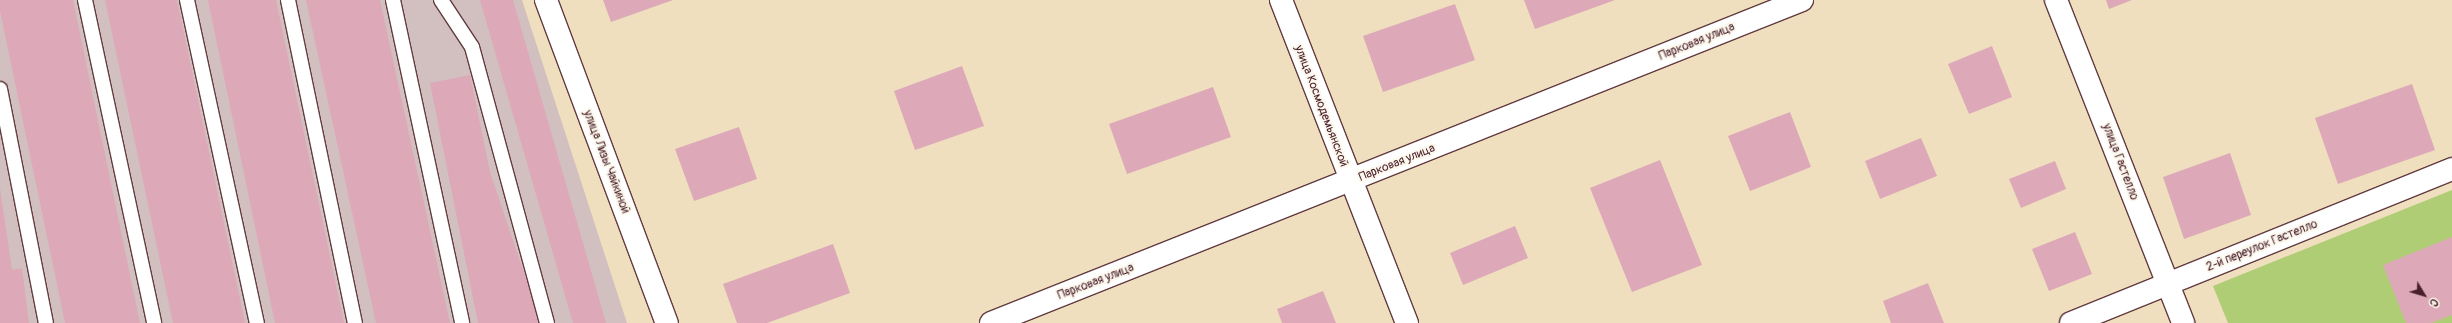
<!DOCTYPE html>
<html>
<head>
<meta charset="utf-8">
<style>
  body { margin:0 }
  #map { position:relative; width:2452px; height:323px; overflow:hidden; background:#efdfbe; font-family:Pangolin,sans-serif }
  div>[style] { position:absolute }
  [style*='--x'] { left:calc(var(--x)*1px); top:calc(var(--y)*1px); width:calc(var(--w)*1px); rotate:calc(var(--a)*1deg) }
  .industrial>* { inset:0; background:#d2bfbf }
  .green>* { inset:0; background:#afcd75 }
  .building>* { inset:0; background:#dda9b8 }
  .roads { filter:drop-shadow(1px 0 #633c41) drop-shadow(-1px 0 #633c41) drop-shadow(0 1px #633c41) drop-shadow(0 -1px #633c41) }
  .service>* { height:14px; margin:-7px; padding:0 7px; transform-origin:7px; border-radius:7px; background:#fff }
  .minor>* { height:22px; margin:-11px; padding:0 11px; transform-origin:11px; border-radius:11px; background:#fff }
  span { translate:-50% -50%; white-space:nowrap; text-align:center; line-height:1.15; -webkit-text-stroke:4px #fbf7ec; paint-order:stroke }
  .street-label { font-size:12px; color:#4a1f2b }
  .north { position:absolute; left:2404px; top:275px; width:40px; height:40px; -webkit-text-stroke:3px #fbf7ec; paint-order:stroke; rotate:128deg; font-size:11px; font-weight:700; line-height:16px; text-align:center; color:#4a1f2b }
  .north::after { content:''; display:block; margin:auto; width:14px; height:18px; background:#4a1f2b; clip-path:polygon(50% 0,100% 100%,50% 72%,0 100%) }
</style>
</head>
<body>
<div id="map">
  <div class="industrial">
    <i style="clip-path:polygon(0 0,522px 0,627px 323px,0 323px)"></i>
  </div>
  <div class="green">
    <i style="clip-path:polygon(2452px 190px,2452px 323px,2228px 323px,2213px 286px)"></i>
  </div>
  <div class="building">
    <i style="clip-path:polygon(0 0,73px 0,140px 323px,65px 323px,0 11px)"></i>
    <i style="clip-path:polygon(105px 0,177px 0,245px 323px,173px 323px)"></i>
    <i style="clip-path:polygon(208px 0,276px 0,344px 323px,275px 323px)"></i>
    <i style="clip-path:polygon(306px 0,380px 0,450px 323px,376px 323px)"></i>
    <i style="clip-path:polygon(480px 0,513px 0,606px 323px,573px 323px)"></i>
    <i style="clip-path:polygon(603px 0,673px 0,611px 22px)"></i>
    <i style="clip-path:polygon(1524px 0,1615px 0,1535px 29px)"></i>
    <i style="clip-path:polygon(2106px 0,2132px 0,2109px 9px)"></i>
    <i style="clip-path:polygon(1455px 4px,1475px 60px,1383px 92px,1363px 36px)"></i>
    <i style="clip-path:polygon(1992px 46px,2012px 97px,1969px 114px,1948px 64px)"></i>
    <i style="clip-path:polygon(962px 66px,984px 126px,915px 150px,894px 91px)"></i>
    <i style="clip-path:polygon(470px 75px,490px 172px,533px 300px,538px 323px,478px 323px,430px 83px)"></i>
    <i style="clip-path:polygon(2412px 84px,2435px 150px,2338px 184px,2315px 118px)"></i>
    <i style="clip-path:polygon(1213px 87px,1231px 137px,1127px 174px,1109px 124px)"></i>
    <i style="clip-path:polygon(1790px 112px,1811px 167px,1750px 191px,1728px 136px)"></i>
    <i style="clip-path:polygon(739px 127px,757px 179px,694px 201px,675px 149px)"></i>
    <i style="clip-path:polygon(1921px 138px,1937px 176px,1880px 199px,1865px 161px)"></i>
    <i style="clip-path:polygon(2230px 153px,2251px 215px,2184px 239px,2163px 177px)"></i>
    <i style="clip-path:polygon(1660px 160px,1702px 265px,1632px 292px,1590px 188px)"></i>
    <i style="clip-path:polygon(2055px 161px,2066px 189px,2021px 208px,2009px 179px)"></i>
    <i style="clip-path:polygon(0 188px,12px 270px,22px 268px,29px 323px,0 323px)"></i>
    <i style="clip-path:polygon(1515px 226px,1528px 258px,1463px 285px,1450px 253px)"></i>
    <i style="clip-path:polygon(2075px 232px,2092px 274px,2049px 291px,2032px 249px)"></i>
    <i style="clip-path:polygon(2452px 237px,2452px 315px,2431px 323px,2406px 323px,2383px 265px)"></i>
    <i style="clip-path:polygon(833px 244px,850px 293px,767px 323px,737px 323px,723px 284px)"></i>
    <i style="clip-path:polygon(1928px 283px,1944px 323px,1891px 323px,1883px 301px)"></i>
    <i style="clip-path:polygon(1323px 291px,1336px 323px,1282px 323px,1277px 309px)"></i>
  </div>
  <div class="roads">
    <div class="service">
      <i style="--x:85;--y:0;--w:330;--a:77.9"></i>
      <i style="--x:187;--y:0;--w:330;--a:77.8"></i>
      <i style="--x:288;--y:0;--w:330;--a:78.3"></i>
      <i style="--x:393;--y:0;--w:330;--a:77.9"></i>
      <i style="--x:441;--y:0;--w:56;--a:56.6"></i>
      <i style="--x:472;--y:47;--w:286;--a:74.8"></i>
      <i style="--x:0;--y:89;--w:238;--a:78.9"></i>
    </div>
    <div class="minor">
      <i style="--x:546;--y:0;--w:345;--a:69.5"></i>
      <i style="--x:1281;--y:0;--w:347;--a:68.7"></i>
      <i style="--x:2056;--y:0;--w:347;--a:68.5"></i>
      <i style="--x:991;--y:323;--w:873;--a:-21.72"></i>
      <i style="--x:2071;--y:323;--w:411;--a:-22"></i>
    </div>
  </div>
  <div class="street-label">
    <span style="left:1697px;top:42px;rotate:-22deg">Парковая улица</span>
    <span style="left:1321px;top:106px;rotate:69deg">улица Космодемьянской</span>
    <span style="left:606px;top:162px;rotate:69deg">улица Лизы Чайкиной</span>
    <span style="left:2120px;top:162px;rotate:69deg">улица Гастелло</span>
    <span style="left:1397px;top:163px;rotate:-22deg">Парковая улица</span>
    <span style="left:2262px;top:246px;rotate:-22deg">2-й переулок Гастелло</span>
    <span style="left:1096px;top:282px;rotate:-21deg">Парковая улица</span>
  </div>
  <div class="north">С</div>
</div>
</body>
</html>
